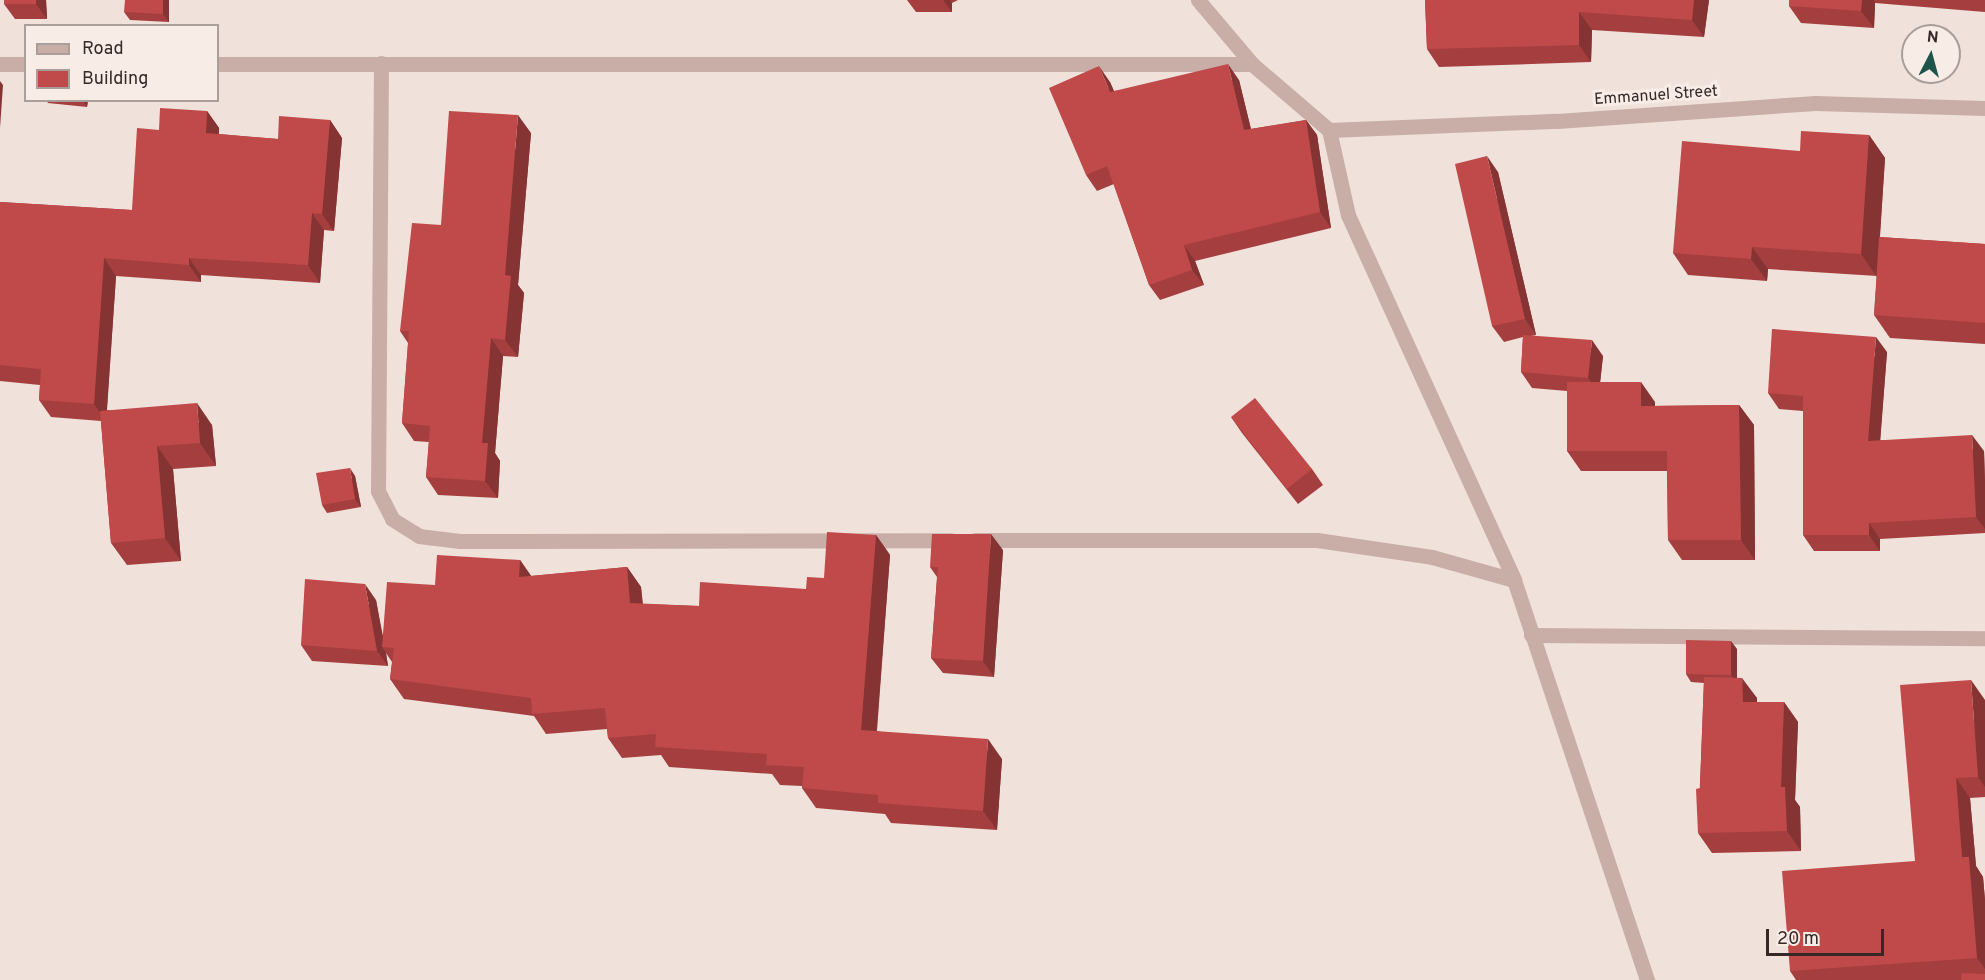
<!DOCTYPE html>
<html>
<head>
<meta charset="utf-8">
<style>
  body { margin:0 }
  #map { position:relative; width:1985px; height:980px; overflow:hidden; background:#f0e1db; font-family:Overpass,sans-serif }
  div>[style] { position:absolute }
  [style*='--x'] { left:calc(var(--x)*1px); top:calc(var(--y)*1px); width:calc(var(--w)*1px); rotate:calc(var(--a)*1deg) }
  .minor>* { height:15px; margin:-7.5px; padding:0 7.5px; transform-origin:7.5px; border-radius:7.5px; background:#c8aea7 }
  .wall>* { inset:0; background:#a53f3f }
  .shaded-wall>* { inset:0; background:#863333 }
  .building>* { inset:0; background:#c04949 }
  span { translate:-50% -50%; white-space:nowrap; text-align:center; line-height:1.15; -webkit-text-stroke:6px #f8ece7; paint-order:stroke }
  .street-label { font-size:16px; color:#352827 }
  .legend { position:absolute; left:24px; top:24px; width:195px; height:78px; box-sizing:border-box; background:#f8ece7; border:2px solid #aa9e9a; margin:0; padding:8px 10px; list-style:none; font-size:18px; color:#352827 }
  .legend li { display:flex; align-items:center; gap:12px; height:30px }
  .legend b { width:30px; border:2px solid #aa9e9a }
  .north { position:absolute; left:1901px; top:24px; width:60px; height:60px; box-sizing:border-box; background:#f8ece7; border:2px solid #aa9e9a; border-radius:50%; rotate:6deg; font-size:16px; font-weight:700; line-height:24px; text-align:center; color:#352827 }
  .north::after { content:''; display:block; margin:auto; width:21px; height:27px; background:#1f544b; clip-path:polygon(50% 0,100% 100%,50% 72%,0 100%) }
  .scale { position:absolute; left:1766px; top:929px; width:118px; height:27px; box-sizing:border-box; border:3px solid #352827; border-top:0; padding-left:8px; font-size:18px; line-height:21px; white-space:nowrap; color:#352827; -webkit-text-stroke:4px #f8ece7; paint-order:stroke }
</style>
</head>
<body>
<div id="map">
  <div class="minor">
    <i style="--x:1198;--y:0;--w:84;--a:49.8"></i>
    <i style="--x:1252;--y:64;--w:101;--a:40.6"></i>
    <i style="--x:1329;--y:130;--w:87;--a:77.4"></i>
    <i style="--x:1348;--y:215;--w:401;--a:65.5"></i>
    <i style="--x:1514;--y:580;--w:422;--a:71.6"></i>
    <i style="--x:381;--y:63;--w:428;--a:90.4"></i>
    <i style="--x:378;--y:491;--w:31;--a:63"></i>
    <i style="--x:392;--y:519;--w:32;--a:32"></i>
    <i style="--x:419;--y:536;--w:41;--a:7"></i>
    <i style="--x:460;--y:541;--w:491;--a:-0.1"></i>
    <i style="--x:0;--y:64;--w:26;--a:0"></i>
    <i style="--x:218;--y:64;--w:1034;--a:0"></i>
    <i style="--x:1329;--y:130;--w:228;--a:-2.3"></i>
    <i style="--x:1557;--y:121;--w:259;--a:-4"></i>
    <i style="--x:1815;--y:103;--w:170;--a:1.7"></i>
    <i style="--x:975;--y:540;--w:342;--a:0"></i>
    <i style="--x:1317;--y:540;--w:116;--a:8.4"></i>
    <i style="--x:1432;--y:557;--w:85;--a:15.7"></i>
    <i style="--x:1531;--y:635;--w:454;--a:0.4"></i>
  </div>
  <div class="wall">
    <i style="clip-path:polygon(46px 0,47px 19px,15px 19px,4px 4px)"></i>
    <i style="clip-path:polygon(169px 0,169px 22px,130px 20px,124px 12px)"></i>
    <i style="clip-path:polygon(907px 0,958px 0,952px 3px,952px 12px,916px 12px)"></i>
    <i style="clip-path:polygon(1425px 0,1709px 0,1704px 37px,1592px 30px,1591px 62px,1439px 67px,1427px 49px)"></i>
    <i style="clip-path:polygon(1789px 0,1985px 0,1985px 12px,1875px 3px,1874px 28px,1801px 23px,1789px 6px)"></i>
    <i style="clip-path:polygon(1239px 80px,1251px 129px,1306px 120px,1317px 135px,1331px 228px,1195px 261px,1204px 285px,1160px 300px,1149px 285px,1114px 184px,1097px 191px,1086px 175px,1110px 82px,1114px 91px)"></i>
    <i style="clip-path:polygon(46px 100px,88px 100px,87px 107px,48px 103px)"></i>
    <i style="clip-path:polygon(207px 111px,219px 128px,219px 134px,278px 139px,330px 120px,342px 138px,334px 231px,324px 230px,320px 283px,201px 275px,201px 282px,116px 276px,107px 410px,212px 425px,216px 466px,173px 469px,181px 561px,127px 565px,111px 543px,101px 421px,51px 417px,39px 400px,40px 385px,0 381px,0 202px,132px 210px,159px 130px)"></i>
    <i style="clip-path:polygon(531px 133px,518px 285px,524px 293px,518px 357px,503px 356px,495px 453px,500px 461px,498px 498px,438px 495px,426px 477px,429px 442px,414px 441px,402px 423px,408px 343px,400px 331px,441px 225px)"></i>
    <i style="clip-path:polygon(1869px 135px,1885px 158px,1880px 237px,1985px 244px,1985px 344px,1890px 338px,1874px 315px,1877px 276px,1768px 269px,1767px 281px,1688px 275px,1673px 253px)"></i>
    <i style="clip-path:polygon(1498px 172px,1536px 335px,1531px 336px,1603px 356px,1600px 382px,1655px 402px,1655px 406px,1739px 405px,1754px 425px,1755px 560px,1682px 560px,1668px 540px,1667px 471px,1581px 471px,1567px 451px,1567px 391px,1532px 388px,1521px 372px,1523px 337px,1504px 342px,1492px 326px)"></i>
    <i style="clip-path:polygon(1887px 352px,1880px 440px,1984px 451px,1985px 482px,1985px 533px,1880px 539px,1880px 551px,1814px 551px,1803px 535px,1803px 411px,1779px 409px,1768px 393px)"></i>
    <i style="clip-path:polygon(1231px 417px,1312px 469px,1323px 485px,1298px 504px,1242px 433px)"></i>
    <i style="clip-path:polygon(355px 476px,361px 507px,327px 513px,322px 505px)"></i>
    <i style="clip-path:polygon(876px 535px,890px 555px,877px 731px,1002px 759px,997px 830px,891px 823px,885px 814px,816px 808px,802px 788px,802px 786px,780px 785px,772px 774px,669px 767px,661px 755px,622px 758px,608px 738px,607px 729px,546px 734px,534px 716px,404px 699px,390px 679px,392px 662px,386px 653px,388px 666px,312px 661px,301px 645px,376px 600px,382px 635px,520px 560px,531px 576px,627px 567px,641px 587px,643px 604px,699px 606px,806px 589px,824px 578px)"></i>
    <i style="clip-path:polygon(1003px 550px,994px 677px,943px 673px,931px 658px,937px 577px,930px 567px)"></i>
    <i style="clip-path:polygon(1737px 649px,1737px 678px,1757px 698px,1757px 702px,1784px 702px,1798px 722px,1795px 800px,1800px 807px,1801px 851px,1712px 853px,1698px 833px,1704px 683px,1691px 682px,1686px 674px)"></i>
    <i style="clip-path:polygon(1985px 700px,1985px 797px,1970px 798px,1976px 866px,1983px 877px,1985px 900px,1985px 980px,1796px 980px,1790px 971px,1915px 861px)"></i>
  </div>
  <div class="shaded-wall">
    <i style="clip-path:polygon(36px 0,46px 0,47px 19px,36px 4px)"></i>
    <i style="clip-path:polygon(163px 0,169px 0,169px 22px,163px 14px)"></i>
    <i style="clip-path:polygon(943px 0,950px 0,952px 3px,952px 12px)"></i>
    <i style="clip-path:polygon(1694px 0,1709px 0,1704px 37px,1692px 20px)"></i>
    <i style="clip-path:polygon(1862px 0,1874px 0,1875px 3px,1874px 28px,1861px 11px)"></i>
    <i style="clip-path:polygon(1579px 12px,1592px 30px,1591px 62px,1579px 45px)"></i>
    <i style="clip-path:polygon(1228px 64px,1239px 80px,1255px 146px,1244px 130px)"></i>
    <i style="clip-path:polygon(1099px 66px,1110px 82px,1121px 108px,1110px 92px)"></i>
    <i style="clip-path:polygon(0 81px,3px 85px,0 128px)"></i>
    <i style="clip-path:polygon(83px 100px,88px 100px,87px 107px)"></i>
    <i style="clip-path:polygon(207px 111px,219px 128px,218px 150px,206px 133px)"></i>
    <i style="clip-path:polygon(518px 115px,531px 133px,518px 285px,524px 293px,518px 357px,505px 340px,505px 275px)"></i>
    <i style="clip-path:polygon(330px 120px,342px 138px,334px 231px,322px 214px)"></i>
    <i style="clip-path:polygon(1306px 120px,1317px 135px,1331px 228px,1320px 212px)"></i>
    <i style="clip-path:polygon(1869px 135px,1885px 158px,1877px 277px,1861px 254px)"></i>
    <i style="clip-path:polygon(1487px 156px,1498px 172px,1536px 335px,1525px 319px)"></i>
    <i style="clip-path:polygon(312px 213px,324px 230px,320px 283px,308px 265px)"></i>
    <i style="clip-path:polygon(1184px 245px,1195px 261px,1204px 285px,1192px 270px)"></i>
    <i style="clip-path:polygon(1752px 247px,1768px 269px,1767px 281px,1751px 259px)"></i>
    <i style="clip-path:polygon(104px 258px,116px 276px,106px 421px,94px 404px)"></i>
    <i style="clip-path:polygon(189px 258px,201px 275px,201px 282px,189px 265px)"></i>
    <i style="clip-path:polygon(1876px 337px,1887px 352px,1879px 457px,1868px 441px)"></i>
    <i style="clip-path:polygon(491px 338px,503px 356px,495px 453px,500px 461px,498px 498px,485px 481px,482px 443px)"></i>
    <i style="clip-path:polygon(1592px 340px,1603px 356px,1599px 393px,1588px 378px)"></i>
    <i style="clip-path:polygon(1641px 382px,1655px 402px,1655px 427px,1641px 406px)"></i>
    <i style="clip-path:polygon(197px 403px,212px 425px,216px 466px,200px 443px)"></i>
    <i style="clip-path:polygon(1739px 405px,1754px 425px,1755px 560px,1741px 540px)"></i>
    <i style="clip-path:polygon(1972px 435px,1984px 451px,1985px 482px,1985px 529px,1976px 517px)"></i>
    <i style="clip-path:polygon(157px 446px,173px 469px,181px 561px,165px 538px)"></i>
    <i style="clip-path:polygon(350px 468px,355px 476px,361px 507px,355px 499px)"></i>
    <i style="clip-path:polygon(1869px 523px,1880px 539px,1880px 551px,1869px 535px)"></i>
    <i style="clip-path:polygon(991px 534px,1003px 550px,994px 677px,983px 661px)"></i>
    <i style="clip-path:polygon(876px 535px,890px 555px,875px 750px,861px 730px)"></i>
    <i style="clip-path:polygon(520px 560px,534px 580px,519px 577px)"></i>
    <i style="clip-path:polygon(627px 567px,641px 587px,644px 623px,630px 603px)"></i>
    <i style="clip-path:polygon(365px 584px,376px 600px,385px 647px,382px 647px,386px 653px,388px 666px,377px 651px)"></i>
    <i style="clip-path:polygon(1731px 641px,1737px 649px,1737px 683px,1731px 675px)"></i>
    <i style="clip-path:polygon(1742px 678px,1757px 698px,1757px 722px,1743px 702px)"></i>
    <i style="clip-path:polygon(1971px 680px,1985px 700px,1985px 787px,1978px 777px)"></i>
    <i style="clip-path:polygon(1784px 702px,1798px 722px,1795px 800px,1800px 807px,1801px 851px,1787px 831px,1781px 787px)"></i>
    <i style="clip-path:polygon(988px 739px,1002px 759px,997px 830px,983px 811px)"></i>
    <i style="clip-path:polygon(1956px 778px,1970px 798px,1976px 866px,1983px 877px,1985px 900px,1985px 969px,1977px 958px,1962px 857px)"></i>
  </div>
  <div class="building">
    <i style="clip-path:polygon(4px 0,36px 0,36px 4px,4px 4px)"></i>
    <i style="clip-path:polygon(125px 0,163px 0,163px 14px,124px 12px)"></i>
    <i style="clip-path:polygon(1425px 0,1694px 0,1692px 20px,1579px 12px,1579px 45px,1427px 49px)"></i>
    <i style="clip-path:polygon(1789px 0,1862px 0,1861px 11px,1789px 6px)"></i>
    <i style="clip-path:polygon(1228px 64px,1244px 130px,1306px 120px,1320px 212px,1184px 245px,1192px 270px,1149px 285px,1107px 166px,1086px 175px,1049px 88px,1099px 66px,1110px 92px)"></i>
    <i style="clip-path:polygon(160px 108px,207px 111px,206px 133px,278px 139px,279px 116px,330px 120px,322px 214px,312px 213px,308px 265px,189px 258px,189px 265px,104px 258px,94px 404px,39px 400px,41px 369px,0 365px,0 202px,132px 210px,137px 128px,159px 130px)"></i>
    <i style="clip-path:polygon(449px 111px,518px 115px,505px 275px,511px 276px,505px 340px,491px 338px,482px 443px,488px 443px,485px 481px,426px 477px,430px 426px,402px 423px,409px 331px,400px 331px,412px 223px,441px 225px)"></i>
    <i style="clip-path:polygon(1801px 131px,1869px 135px,1861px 254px,1752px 247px,1751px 259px,1673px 253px,1682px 141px,1800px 151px)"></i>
    <i style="clip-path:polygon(1487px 156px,1525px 319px,1492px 326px,1455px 164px)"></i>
    <i style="clip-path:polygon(1879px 237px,1985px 244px,1985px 323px,1874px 315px)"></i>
    <i style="clip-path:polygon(1772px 329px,1876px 337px,1868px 441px,1972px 435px,1976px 517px,1869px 523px,1869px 535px,1803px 535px,1803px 396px,1768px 393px)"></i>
    <i style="clip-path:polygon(1523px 335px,1592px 340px,1588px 378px,1521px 372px)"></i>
    <i style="clip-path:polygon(1567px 382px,1641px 382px,1641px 406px,1739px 405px,1741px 540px,1668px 540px,1667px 451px,1567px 451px)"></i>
    <i style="clip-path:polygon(1255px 398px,1312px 469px,1287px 489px,1231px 417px)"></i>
    <i style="clip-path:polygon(197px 403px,200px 443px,157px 446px,165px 538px,111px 543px,100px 411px)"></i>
    <i style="clip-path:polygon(350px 468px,355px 499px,322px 505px,316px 473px)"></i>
    <i style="clip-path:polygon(827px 532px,876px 535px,861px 730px,988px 739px,983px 811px,878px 803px,878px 795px,802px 788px,804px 767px,766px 765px,767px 754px,655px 747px,656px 734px,608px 738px,605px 708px,532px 714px,531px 698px,390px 679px,394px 648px,382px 647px,387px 582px,435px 585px,437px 555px,520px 560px,519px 577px,627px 567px,630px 603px,699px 606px,700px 582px,806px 589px,807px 577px,824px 578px)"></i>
    <i style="clip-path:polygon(932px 534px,991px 534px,983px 661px,931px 658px,938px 567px,930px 567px)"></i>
    <i style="clip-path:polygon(305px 579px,365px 584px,377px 651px,301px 645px)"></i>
    <i style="clip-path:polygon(1686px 640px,1731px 641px,1731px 675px,1686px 674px)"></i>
    <i style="clip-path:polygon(1704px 677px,1742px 678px,1743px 702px,1784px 702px,1781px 787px,1785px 787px,1787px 831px,1698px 833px,1696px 789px,1700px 788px)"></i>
    <i style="clip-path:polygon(1971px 680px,1978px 777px,1956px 778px,1962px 857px,1969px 857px,1977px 958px,1790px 971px,1782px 871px,1915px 861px,1900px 685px)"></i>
    <i style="clip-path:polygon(1962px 973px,1985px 974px,1985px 980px,1961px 980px)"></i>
  </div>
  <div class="street-label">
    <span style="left:1656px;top:96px;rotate:-4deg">Emmanuel Street</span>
  </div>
  <ul class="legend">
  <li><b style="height:8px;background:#c8aea7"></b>Road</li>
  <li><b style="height:16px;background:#c04949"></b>Building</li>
  </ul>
  <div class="north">N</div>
  <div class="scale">20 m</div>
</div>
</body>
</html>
